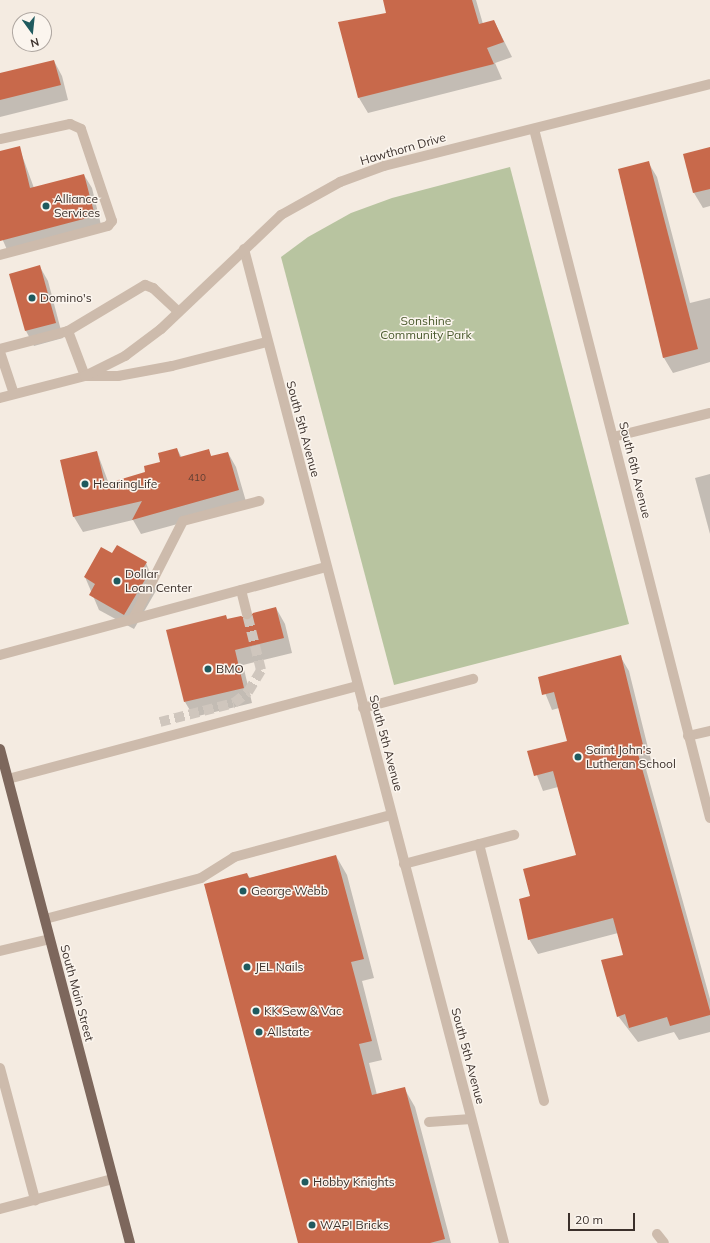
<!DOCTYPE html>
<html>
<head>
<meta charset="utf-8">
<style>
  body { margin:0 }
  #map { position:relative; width:710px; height:1243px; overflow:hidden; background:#f4ebe1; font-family:Mulish,sans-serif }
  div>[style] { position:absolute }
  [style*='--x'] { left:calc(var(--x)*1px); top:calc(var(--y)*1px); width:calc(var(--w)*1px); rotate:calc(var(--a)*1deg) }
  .green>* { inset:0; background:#b8c4a0 }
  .shadow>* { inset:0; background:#0003 }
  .building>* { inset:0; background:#c8694b }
  .minor-tunnel>* { height:10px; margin-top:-5px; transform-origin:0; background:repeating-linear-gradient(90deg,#cfc6bd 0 10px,transparent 0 15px) }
  .minor>* { height:10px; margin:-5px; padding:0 5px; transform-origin:5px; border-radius:5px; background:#cdbbac }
  .major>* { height:10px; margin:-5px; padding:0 5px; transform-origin:5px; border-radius:5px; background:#7d675c }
  .dots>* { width:11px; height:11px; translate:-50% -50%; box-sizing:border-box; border:2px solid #fbf5ee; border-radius:50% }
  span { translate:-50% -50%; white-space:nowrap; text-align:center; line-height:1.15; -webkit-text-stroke:3px #fbf5ee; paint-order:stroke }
  .number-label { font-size:10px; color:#5e3e33 }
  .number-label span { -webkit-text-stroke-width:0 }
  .street-label { font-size:12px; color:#3b302b }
  .poi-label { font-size:12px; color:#3b302b }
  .left { translate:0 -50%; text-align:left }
  .park-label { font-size:12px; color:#4a5a2e }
  .north { position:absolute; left:12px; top:12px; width:40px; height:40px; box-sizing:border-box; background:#fbf5ee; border:1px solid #aea6a0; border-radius:50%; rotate:165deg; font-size:11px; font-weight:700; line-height:16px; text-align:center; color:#3b302b }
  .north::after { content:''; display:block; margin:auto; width:14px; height:18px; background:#1f5a5e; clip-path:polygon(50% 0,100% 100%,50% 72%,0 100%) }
  .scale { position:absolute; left:568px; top:1213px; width:67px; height:18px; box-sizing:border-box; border:2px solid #3b302b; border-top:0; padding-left:5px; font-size:12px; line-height:14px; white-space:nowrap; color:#3b302b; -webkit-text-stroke:3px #fbf5ee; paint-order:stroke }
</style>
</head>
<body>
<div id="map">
  <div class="green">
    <i style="clip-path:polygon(510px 167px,629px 624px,394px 685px,281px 257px,308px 237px,351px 213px,392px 198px)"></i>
  </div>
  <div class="shadow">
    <i style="clip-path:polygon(384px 0,476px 0,483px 24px,494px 21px,512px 57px,495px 63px,502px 79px,368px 113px,359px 98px,339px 23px,387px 14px)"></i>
    <i style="clip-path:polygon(54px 61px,62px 76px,68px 100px,0 117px,0 74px)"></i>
    <i style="clip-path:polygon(19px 147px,34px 188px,84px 175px,92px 188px,102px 229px,9px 254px,0 234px,0 152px)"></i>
    <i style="clip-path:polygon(710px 149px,710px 206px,703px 208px,694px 193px,684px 155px)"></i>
    <i style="clip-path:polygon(648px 162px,657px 177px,690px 303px,710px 298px,710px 362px,673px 373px,664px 358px,619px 170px)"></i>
    <i style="clip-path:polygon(40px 267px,48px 281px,63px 338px,34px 346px,26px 331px,10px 274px)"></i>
    <i style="clip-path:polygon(177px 449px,182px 458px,208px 451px,212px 457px,228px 453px,236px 467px,247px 505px,141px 534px,133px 520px,83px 532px,74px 517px,61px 461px,97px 452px,109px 484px,147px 473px)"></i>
    <i style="clip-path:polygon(710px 474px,710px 534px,695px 478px)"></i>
    <i style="clip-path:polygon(146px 563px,157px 589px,134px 629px,99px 610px,85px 577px)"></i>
    <i style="clip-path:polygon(276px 608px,285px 624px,292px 653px,243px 665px,252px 703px,194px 717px,185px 702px,226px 616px,228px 620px,248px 622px)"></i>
    <i style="clip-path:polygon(620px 656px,629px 671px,653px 768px,646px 769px,710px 999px,710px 1032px,679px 1040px,674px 1032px,638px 1042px,618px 1016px,624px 955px,618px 933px,538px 954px,529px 939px,531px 897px,577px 856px,558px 787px,543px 791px,528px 752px,568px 742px,559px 708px,552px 710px,539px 678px)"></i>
    <i style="clip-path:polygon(336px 856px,347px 875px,374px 978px,362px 981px,382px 1060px,369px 1063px,377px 1095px,404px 1088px,415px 1107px,451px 1243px,299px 1243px,247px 874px,250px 878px)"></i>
  </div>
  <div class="building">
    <i style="clip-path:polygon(383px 0,472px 0,479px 24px,494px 20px,504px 42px,487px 48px,494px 64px,358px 98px,338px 22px,386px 13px)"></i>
    <i style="clip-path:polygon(54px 60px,61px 85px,0 100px,0 73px)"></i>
    <i style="clip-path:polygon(20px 146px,30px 188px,84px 174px,95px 216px,0 241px,0 151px)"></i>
    <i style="clip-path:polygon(710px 147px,710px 189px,693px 193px,683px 154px)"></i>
    <i style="clip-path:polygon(649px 161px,698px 349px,663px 358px,618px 169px)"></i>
    <i style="clip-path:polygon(40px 265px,56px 323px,25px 331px,9px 274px)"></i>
    <i style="clip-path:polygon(177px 448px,180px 457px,209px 449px,211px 456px,228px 452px,239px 490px,132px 520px,142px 501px,73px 517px,60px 460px,97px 451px,105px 484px,145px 472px,144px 466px,160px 462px,158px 453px)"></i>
    <i style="clip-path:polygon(117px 545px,147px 562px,142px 570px,149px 573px,124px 615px,89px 595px,95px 584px,84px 577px,101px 547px,112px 553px)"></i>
    <i style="clip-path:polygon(276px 607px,284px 638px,235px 650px,244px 688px,184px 702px,166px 630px,226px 615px,227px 619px,241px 616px,248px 620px,253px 613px)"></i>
    <i style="clip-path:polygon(621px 655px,645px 753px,638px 754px,710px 1011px,710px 1015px,670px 1026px,667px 1017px,629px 1028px,625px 1014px,617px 1017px,601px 960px,623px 955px,613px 918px,528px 940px,519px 899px,530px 896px,523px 869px,576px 855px,553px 771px,534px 776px,527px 751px,567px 741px,554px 692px,542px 695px,538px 677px)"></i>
    <i style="clip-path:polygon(336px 855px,364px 959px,351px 962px,372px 1041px,359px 1044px,372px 1095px,405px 1087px,445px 1239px,430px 1243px,298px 1243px,204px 884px,247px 873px,249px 878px)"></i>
  </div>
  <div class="minor-tunnel">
    <i style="--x:160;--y:722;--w:76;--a:-14.4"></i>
    <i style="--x:234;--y:703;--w:18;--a:-38"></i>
    <i style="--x:248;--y:692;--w:26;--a:-59"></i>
    <i style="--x:261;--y:670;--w:58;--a:-104"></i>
  </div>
  <div class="minor">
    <i style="--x:534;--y:129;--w:711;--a:75.67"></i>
    <i style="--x:0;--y:139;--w:72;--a:-12.1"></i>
    <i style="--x:70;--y:124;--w:12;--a:24"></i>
    <i style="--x:81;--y:129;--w:97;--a:71.4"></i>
    <i style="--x:112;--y:221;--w:6;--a:129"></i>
    <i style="--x:108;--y:226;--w:112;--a:165"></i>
    <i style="--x:244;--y:249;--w:1027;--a:75.34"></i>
    <i style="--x:68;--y:331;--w:48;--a:69.3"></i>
    <i style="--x:85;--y:376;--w:33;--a:0"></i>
    <i style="--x:118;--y:376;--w:55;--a:-10.5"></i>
    <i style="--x:172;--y:366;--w:98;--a:-14.2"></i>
    <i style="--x:0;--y:349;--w:70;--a:-14.8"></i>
    <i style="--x:68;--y:331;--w:90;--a:-30.9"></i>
    <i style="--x:145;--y:285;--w:9;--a:21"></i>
    <i style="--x:153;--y:288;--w:35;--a:43"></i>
    <i style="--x:0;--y:352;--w:44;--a:71.6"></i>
    <i style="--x:0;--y:398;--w:88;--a:-14.5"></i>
    <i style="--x:85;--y:376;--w:45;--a:-26.6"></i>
    <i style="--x:125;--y:356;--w:45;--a:-36.9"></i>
    <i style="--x:161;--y:329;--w:166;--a:-43.5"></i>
    <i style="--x:281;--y:215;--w:68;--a:-29.2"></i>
    <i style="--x:340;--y:182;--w:47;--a:-20"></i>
    <i style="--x:384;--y:166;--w:336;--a:-14.1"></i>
    <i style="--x:613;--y:437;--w:100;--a:-13.9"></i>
    <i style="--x:241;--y:590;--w:25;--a:76"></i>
    <i style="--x:133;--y:619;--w:110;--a:-63"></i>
    <i style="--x:183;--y:521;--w:79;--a:-14.7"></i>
    <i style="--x:0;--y:655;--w:338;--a:-15.1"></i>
    <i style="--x:363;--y:708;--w:114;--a:-14.8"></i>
    <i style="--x:688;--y:736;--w:23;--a:-13"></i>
    <i style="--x:8;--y:779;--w:361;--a:-14.9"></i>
    <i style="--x:479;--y:844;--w:265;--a:75.8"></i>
    <i style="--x:404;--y:864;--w:114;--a:-14.8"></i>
    <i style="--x:45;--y:919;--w:161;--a:-14.7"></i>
    <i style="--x:201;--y:878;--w:39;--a:-32"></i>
    <i style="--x:234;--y:857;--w:163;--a:-15"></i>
    <i style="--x:0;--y:951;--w:51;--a:-13.5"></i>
    <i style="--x:0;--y:1068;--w:137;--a:75.1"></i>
    <i style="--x:429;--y:1122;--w:42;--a:-4.1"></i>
    <i style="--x:0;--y:1209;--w:117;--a:-14.9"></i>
    <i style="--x:657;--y:1234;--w:11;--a:52"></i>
  </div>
  <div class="major">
    <i style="--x:0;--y:749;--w:511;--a:75.26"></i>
  </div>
  <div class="dots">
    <i style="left:46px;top:206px;background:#1f5a5e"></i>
    <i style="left:32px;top:298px;background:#1f5a5e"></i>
    <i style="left:85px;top:484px;background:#1f5a5e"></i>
    <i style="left:117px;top:581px;background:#1f5a5e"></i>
    <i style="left:208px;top:669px;background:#1f5a5e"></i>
    <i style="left:578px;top:757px;background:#1f5a5e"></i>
    <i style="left:243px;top:891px;background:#1f5a5e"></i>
    <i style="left:247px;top:967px;background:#1f5a5e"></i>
    <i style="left:256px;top:1011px;background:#1f5a5e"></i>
    <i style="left:259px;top:1032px;background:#1f5a5e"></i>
    <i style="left:305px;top:1182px;background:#1f5a5e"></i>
    <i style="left:312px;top:1225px;background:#1f5a5e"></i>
  </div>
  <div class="number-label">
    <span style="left:197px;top:478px">410</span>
  </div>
  <div class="street-label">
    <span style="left:403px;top:149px;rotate:-16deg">Hawthorn Drive</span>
    <span style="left:303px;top:429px;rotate:75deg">South 5th Avenue</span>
    <span style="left:635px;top:470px;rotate:76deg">South 6th Avenue</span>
    <span style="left:386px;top:743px;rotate:75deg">South 5th Avenue</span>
    <span style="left:77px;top:993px;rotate:75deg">South Main Street</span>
    <span style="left:468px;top:1056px;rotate:75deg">South 5th Avenue</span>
  </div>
  <div class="poi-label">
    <span class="left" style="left:54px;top:206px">Alliance<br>Services</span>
    <span class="left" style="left:40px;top:298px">Domino's</span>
    <span class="left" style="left:93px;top:484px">HearingLife</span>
    <span class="left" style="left:125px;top:581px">Dollar<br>Loan Center</span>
    <span class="left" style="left:216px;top:669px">BMO</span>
    <span class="left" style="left:586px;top:757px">Saint John's<br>Lutheran School</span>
    <span class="left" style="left:251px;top:891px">George Webb</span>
    <span class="left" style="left:255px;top:967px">JEL Nails</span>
    <span class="left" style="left:264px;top:1011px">KK Sew &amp; Vac</span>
    <span class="left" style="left:267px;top:1032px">Allstate</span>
    <span class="left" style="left:313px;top:1182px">Hobby Knights</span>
    <span class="left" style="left:320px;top:1225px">WAPI Bricks</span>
  </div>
  <div class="park-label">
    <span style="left:426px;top:328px">Sonshine<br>Community Park</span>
  </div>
  <div class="north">N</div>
  <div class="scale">20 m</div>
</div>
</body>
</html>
